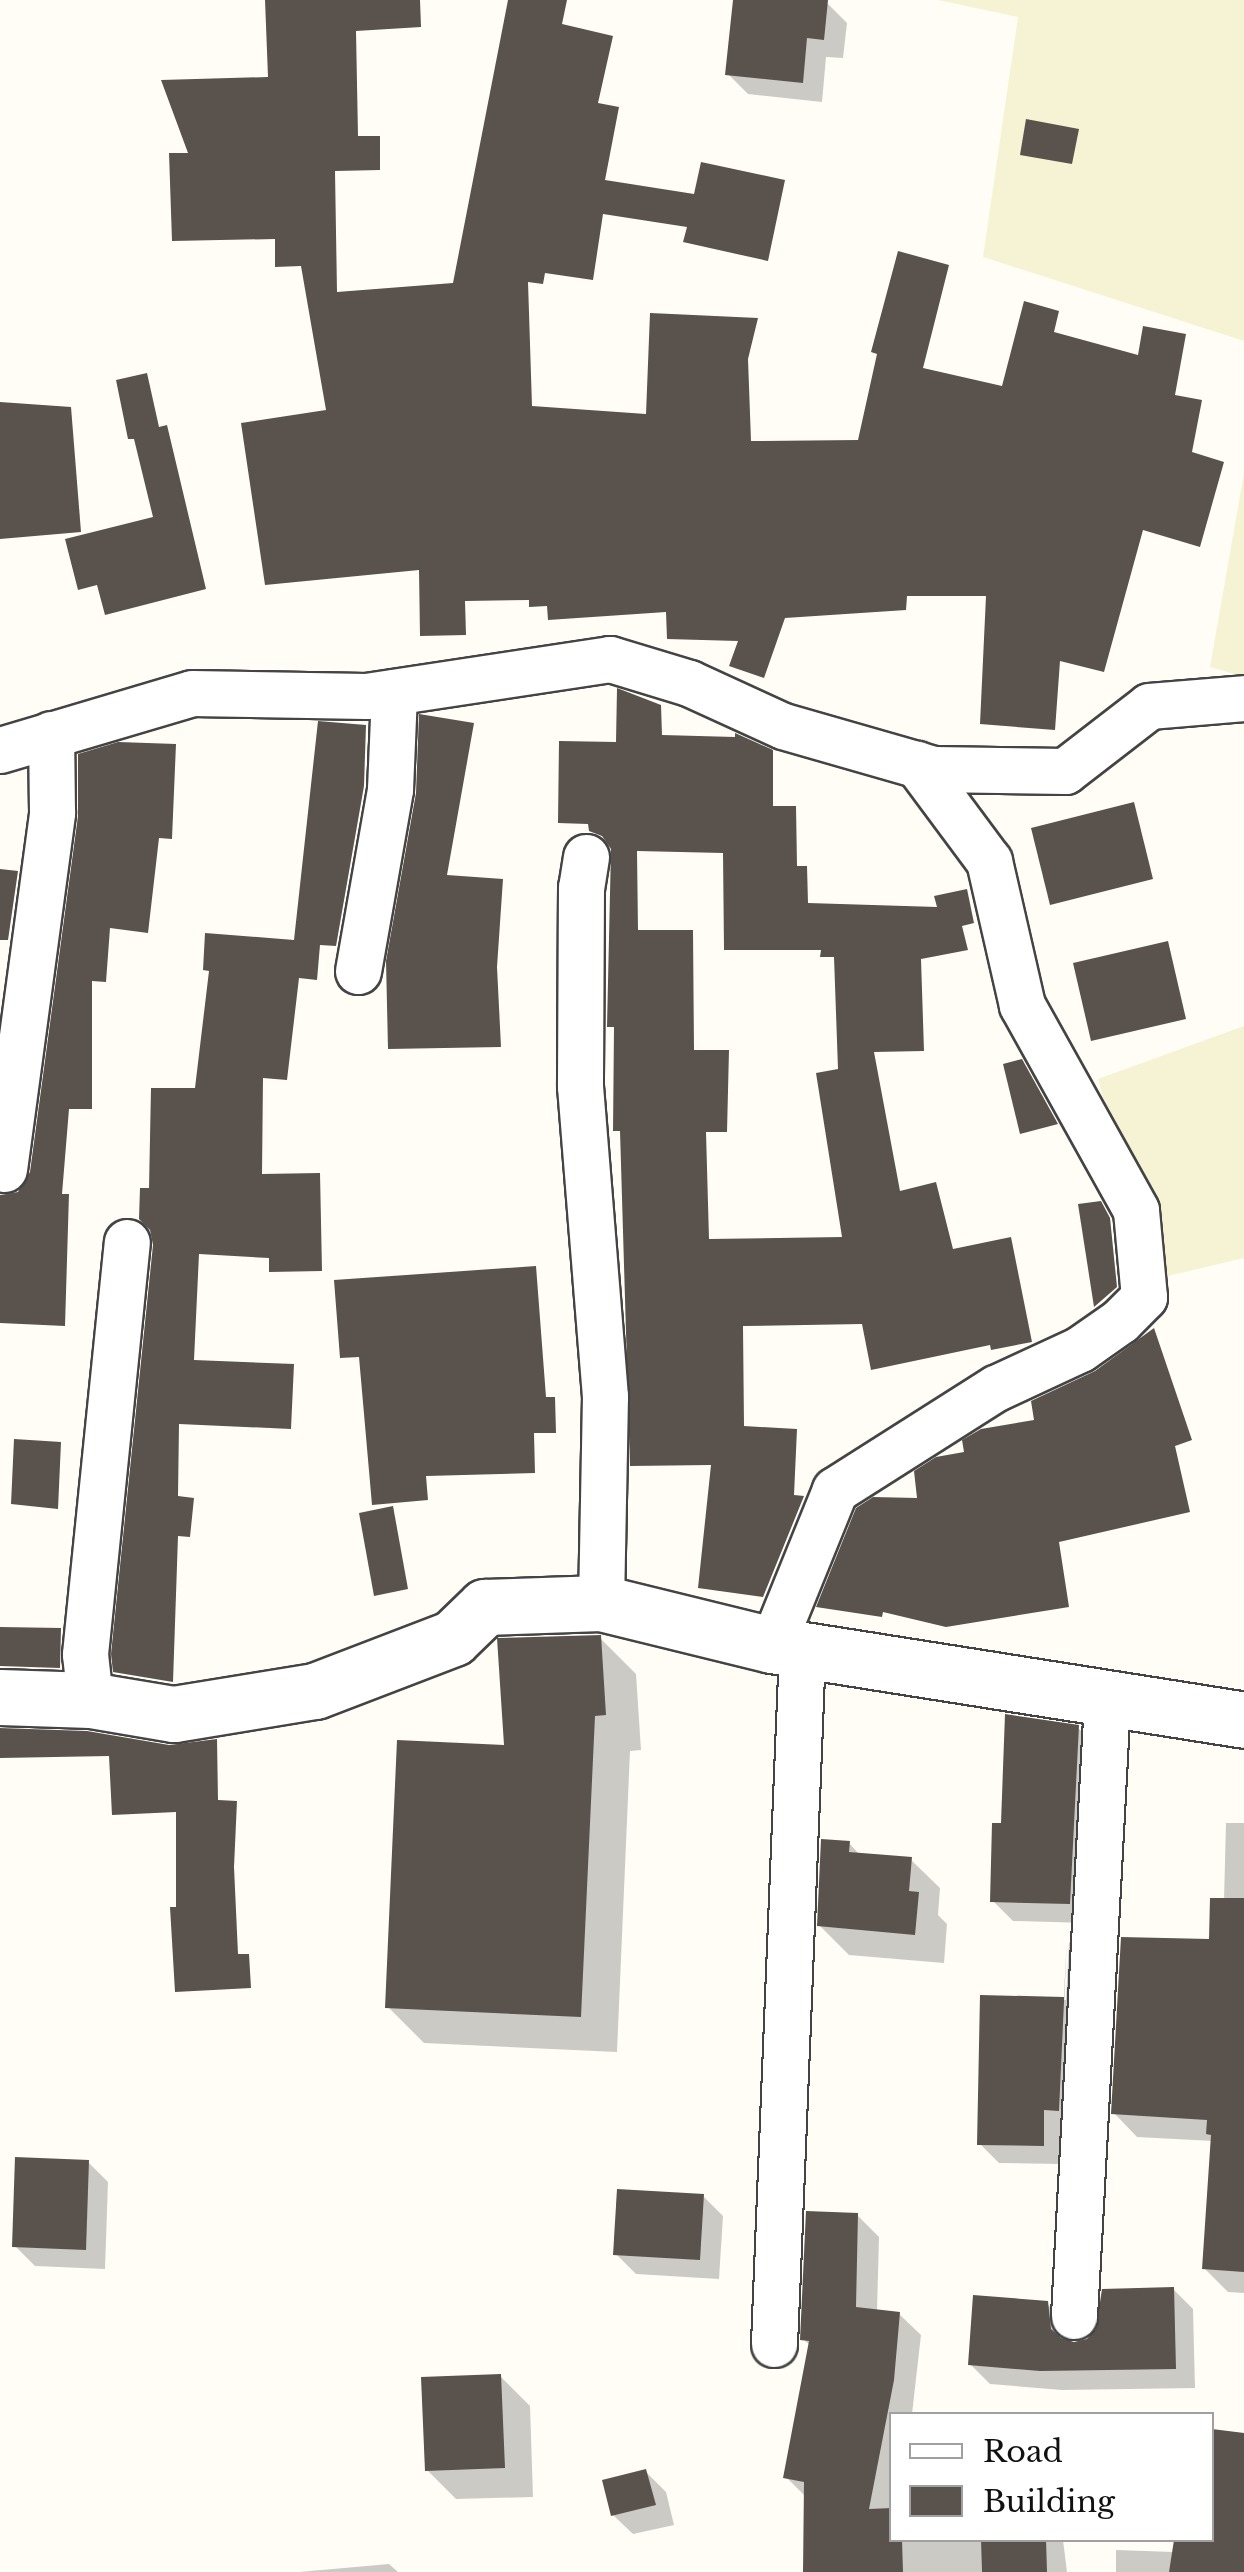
<!DOCTYPE html>
<html>
<head>
<meta charset="utf-8">
<style>
  body { margin:0 }
  #map { position:relative; width:1244px; height:2572px; overflow:hidden; background:#fffdf5; font-family:"Libre Baskerville",serif }
  div>[style] { position:absolute }
  [style*='--x'] { left:calc(var(--x)*1px); top:calc(var(--y)*1px); width:calc(var(--w)*1px); rotate:calc(var(--a)*1deg) }
  .farmland>* { inset:0; background:#f6f3d4 }
  .shadow>* { inset:0; background:#0003 }
  .building>* { inset:0; background:#5a524d }
  .roads { filter:drop-shadow(2px 0 #444) drop-shadow(-2px 0 #444) drop-shadow(0 2px #444) drop-shadow(0 -2px #444) }
  .minor>* { height:45px; margin:-22.5px; padding:0 22.5px; transform-origin:22.5px; border-radius:22.5px; background:#fff }
  .tertiary>* { height:55px; margin:-27.5px; padding:0 27.5px; transform-origin:27.5px; border-radius:27.5px; background:#fff }
  span { translate:-50% -50%; white-space:nowrap; text-align:center; line-height:1.15; -webkit-text-stroke:10px #fff; paint-order:stroke }
  .legend { position:absolute; left:889px; top:2412px; width:325px; height:130px; box-sizing:border-box; background:#fff; border:2px solid #a0a0a0; margin:0; padding:12px 18px; list-style:none; font-size:30px; color:#111 }
  .legend li { display:flex; align-items:center; gap:20px; height:50px }
  .legend b { width:50px; border:2px solid #a0a0a0 }
</style>
</head>
<body>
<div id="map">
  <div class="farmland">
    <i style="clip-path:polygon(938px 0,1244px 0,1244px 341px,983px 257px,1018px 17px)"></i>
    <i style="clip-path:polygon(1244px 473px,1244px 677px,1210px 667px)"></i>
    <i style="clip-path:polygon(1244px 1026px,1244px 1258px,1151px 1280px,1098px 1079px)"></i>
  </div>
  <div class="shadow">
    <i style="clip-path:polygon(736px 0,827px 3px,847px 23px,843px 58px,826px 57px,822px 102px,748px 94px,728px 74px)"></i>
    <i style="clip-path:polygon(600px 1638px,636px 1674px,641px 1750px,630px 1751px,617px 2052px,424px 2043px,388px 2007px,507px 1747px)"></i>
    <i style="clip-path:polygon(1078px 1728px,1098px 1748px,1089px 1923px,1013px 1921px,993px 1901px,1004px 1826px)"></i>
    <i style="clip-path:polygon(1226px 1823px,1244px 1823px,1244px 2293px,1228px 2292px,1204px 2268px,1213px 2141px,1137px 2137px,1114px 2113px,1212px 1941px,1224px 1900px)"></i>
    <i style="clip-path:polygon(849px 1843px,860px 1855px,910px 1859px,940px 1888px,938px 1915px,947px 1924px,944px 1963px,849px 1955px,820px 1926px)"></i>
    <i style="clip-path:polygon(1069px 1942px,1085px 1957px,1061px 2164px,999px 2163px,980px 2144px,982px 1997px,1066px 2000px)"></i>
    <i style="clip-path:polygon(88px 2162px,108px 2182px,105px 2269px,35px 2266px,15px 2246px)"></i>
    <i style="clip-path:polygon(703px 2196px,723px 2216px,719px 2279px,636px 2274px,616px 2254px)"></i>
    <i style="clip-path:polygon(857px 2215px,879px 2237px,877px 2312px,899px 2314px,921px 2335px,912px 2414px,892px 2414px,892px 2540px,1063px 2540px,1067px 2572px,806px 2572px,807px 2498px,786px 2477px,811px 2346px,803px 2339px)"></i>
    <i style="clip-path:polygon(1173px 2289px,1193px 2309px,1195px 2388px,1062px 2390px,990px 2384px,970px 2364px,1047px 2304px,1068px 2324px,1069px 2344px,1088px 2341px)"></i>
    <i style="clip-path:polygon(500px 2376px,530px 2406px,533px 2497px,456px 2499px,427px 2470px)"></i>
    <i style="clip-path:polygon(1212px 2432px,1244px 2436px,1244px 2572px,1116px 2572px,1116px 2550px,1174px 2552px,1176px 2540px,1212px 2540px)"></i>
    <i style="clip-path:polygon(646px 2472px,666px 2492px,674px 2525px,633px 2534px,613px 2515px)"></i>
    <i style="clip-path:polygon(389px 2564px,398px 2572px,299px 2572px)"></i>
  </div>
  <div class="building">
    <i style="clip-path:polygon(265px 0,420px 0,421px 27px,356px 31px,358px 136px,380px 136px,380px 170px,335px 171px,337px 292px,453px 283px,508px 0,567px 0,562px 24px,613px 36px,598px 103px,619px 107px,605px 180px,694px 194px,701px 162px,785px 180px,768px 261px,683px 242px,687px 227px,603px 214px,593px 280px,545px 273px,543px 284px,528px 282px,532px 406px,646px 414px,650px 313px,758px 318px,748px 359px,751px 441px,858px 440px,877px 354px,871px 352px,898px 251px,949px 265px,923px 368px,1002px 386px,1024px 301px,1059px 311px,1054px 332px,1138px 355px,1143px 326px,1186px 334px,1175px 395px,1202px 400px,1192px 452px,1224px 462px,1200px 547px,1143px 530px,1104px 672px,1060px 661px,1055px 730px,980px 724px,986px 596px,907px 596px,906px 610px,785px 618px,764px 678px,729px 666px,738px 641px,667px 639px,666px 612px,548px 620px,547px 606px,529px 607px,529px 600px,465px 601px,466px 635px,420px 636px,419px 570px,265px 585px,241px 423px,326px 410px,301px 266px,275px 267px,275px 239px,172px 241px,169px 153px,188px 153px,161px 80px,268px 77px)"></i>
    <i style="clip-path:polygon(733px 0,828px 0,824px 40px,807px 38px,803px 83px,725px 75px)"></i>
    <i style="clip-path:polygon(1026px 119px,1079px 129px,1072px 164px,1020px 155px)"></i>
    <i style="clip-path:polygon(147px 373px,159px 427px,167px 425px,206px 589px,105px 615px,97px 585px,78px 590px,65px 539px,153px 517px,134px 439px,128px 439px,116px 380px)"></i>
    <i style="clip-path:polygon(0 402px,71px 407px,81px 532px,0 539px)"></i>
    <i style="clip-path:polygon(evenodd,617px 688px,661px 705px,662px 735px,735px 737px,735px 733px,773px 750px,773px 806px,796px 806px,797px 866px,807px 866px,808px 903px,937px 907px,934px 896px,967px 889px,974px 923px,962px 926px,968px 950px,921px 959px,924px 1051px,874px 1052px,900px 1191px,936px 1182px,953px 1249px,1011px 1237px,1032px 1342px,991px 1350px,990px 1345px,871px 1370px,862px 1324px,743px 1326px,744px 1426px,797px 1429px,794px 1495px,804px 1496px,763px 1597px,698px 1588px,711px 1465px,630px 1466px,620px 1131px,613px 1131px,614px 1027px,607px 1027px,611px 849px,602px 836px,589px 831px,588px 824px,558px 823px,559px 741px,616px 742px,617px 688px,637px 851px,723px 853px,724px 950px,821px 950px,820px 957px,834px 957px,838px 1069px,816px 1073px,842px 1237px,709px 1239px,706px 1132px,727px 1132px,729px 1050px,694px 1050px,693px 930px,638px 930px,637px 851px)"></i>
    <i style="clip-path:polygon(419px 714px,474px 723px,447px 875px,503px 879px,497px 967px,501px 1047px,388px 1049px,386px 961px,416px 793px)"></i>
    <i style="clip-path:polygon(318px 721px,366px 725px,364px 786px,336px 946px,320px 945px,317px 980px,299px 978px,287px 1080px,263px 1078px,262px 1174px,320px 1173px,322px 1271px,269px 1272px,269px 1258px,199px 1254px,194px 1360px,294px 1364px,291px 1429px,179px 1424px,178px 1496px,194px 1498px,190px 1537px,178px 1536px,173px 1682px,113px 1672px,111px 1654px,153px 1245px,150px 1230px,139px 1219px,140px 1188px,149px 1188px,151px 1088px,195px 1088px,209px 971px,203px 970px,205px 933px,294px 940px)"></i>
    <i style="clip-path:polygon(118px 742px,176px 744px,172px 839px,159px 838px,148px 933px,110px 928px,106px 982px,92px 981px,92px 1109px,69px 1109px,62px 1194px,69px 1194px,65px 1326px,0 1323px,0 1195px,18px 1192px,30px 1172px,78px 816px,78px 754px)"></i>
    <i style="clip-path:polygon(1134px 802px,1153px 879px,1050px 905px,1031px 828px)"></i>
    <i style="clip-path:polygon(0 869px,18px 871px,8px 940px,0 940px)"></i>
    <i style="clip-path:polygon(1168px 941px,1186px 1019px,1091px 1041px,1073px 963px)"></i>
    <i style="clip-path:polygon(1022px 1059px,1058px 1124px,1020px 1134px,1003px 1064px)"></i>
    <i style="clip-path:polygon(1101px 1201px,1110px 1218px,1117px 1287px,1094px 1307px,1078px 1204px)"></i>
    <i style="clip-path:polygon(536px 1266px,546px 1397px,555px 1397px,556px 1433px,534px 1433px,535px 1473px,426px 1476px,428px 1500px,372px 1505px,359px 1357px,340px 1358px,334px 1280px)"></i>
    <i style="clip-path:polygon(1154px 1328px,1192px 1440px,1175px 1446px,1190px 1512px,1059px 1542px,1069px 1607px,946px 1627px,883px 1612px,882px 1617px,816px 1607px,856px 1508px,873px 1497px,917px 1498px,914px 1471px,936px 1457px,964px 1452px,962px 1440px,981px 1429px,1034px 1420px,1031px 1401px,1095px 1371px)"></i>
    <i style="clip-path:polygon(14px 1439px,61px 1442px,58px 1509px,11px 1504px)"></i>
    <i style="clip-path:polygon(393px 1506px,408px 1589px,374px 1596px,359px 1513px)"></i>
    <i style="clip-path:polygon(0 1627px,61px 1628px,60px 1668px,0 1666px)"></i>
    <i style="clip-path:polygon(601px 1635px,606px 1715px,595px 1716px,581px 2017px,385px 2008px,397px 1740px,504px 1745px,497px 1638px)"></i>
    <i style="clip-path:polygon(1005px 1714px,1079px 1725px,1070px 1904px,990px 1902px,992px 1823px,1001px 1823px)"></i>
    <i style="clip-path:polygon(0 1728px,87px 1731px,169px 1745px,217px 1739px,218px 1800px,237px 1801px,234px 1867px,238px 1954px,249px 1954px,251px 1988px,175px 1992px,170px 1907px,176px 1907px,176px 1812px,112px 1815px,109px 1756px,0 1758px)"></i>
    <i style="clip-path:polygon(821px 1839px,850px 1841px,849px 1852px,912px 1857px,909px 1891px,919px 1892px,915px 1935px,817px 1926px)"></i>
    <i style="clip-path:polygon(1210px 1898px,1244px 1898px,1244px 2272px,1202px 2269px,1211px 2135px,1206px 2134px,1207px 2120px,1111px 2114px,1121px 1937px,1209px 1939px)"></i>
    <i style="clip-path:polygon(1067px 1936px,1059px 2111px,1044px 2110px,1044px 2146px,977px 2145px,980px 1995px,1064px 1997px)"></i>
    <i style="clip-path:polygon(15px 2157px,89px 2160px,86px 2250px,12px 2247px)"></i>
    <i style="clip-path:polygon(617px 2189px,704px 2194px,700px 2260px,613px 2255px)"></i>
    <i style="clip-path:polygon(806px 2211px,858px 2213px,856px 2307px,900px 2312px,894px 2380px,869px 2509px,892px 2508px,892px 2540px,902px 2540px,903px 2572px,803px 2572px,804px 2482px,783px 2478px,809px 2341px,800px 2340px)"></i>
    <i style="clip-path:polygon(1174px 2287px,1176px 2369px,1040px 2371px,968px 2365px,973px 2295px,1048px 2301px,1051px 2329px,1061px 2338px,1074px 2342px,1087px 2339px,1096px 2329px,1102px 2289px)"></i>
    <i style="clip-path:polygon(501px 2374px,505px 2468px,425px 2471px,421px 2377px)"></i>
    <i style="clip-path:polygon(1212px 2429px,1244px 2433px,1244px 2572px,1169px 2572px,1174px 2540px,1212px 2540px)"></i>
    <i style="clip-path:polygon(646px 2469px,656px 2505px,611px 2516px,602px 2480px)"></i>
    <i style="clip-path:polygon(981px 2540px,1046px 2540px,1047px 2572px,982px 2572px)"></i>
  </div>
  <div class="roads">
    <div class="minor">
      <i style="--x:0;--y:750;--w:200;--a:-16.5"></i>
      <i style="--x:192;--y:693;--w:174;--a:1"></i>
      <i style="--x:366;--y:696;--w:247;--a:-8.6"></i>
      <i style="--x:610;--y:659;--w:83;--a:16.9"></i>
      <i style="--x:689;--y:683;--w:103;--a:24.6"></i>
      <i style="--x:783;--y:726;--w:156;--a:16"></i>
      <i style="--x:933;--y:769;--w:132;--a:0.9"></i>
      <i style="--x:1065;--y:771;--w:106;--a:-37.7"></i>
      <i style="--x:1149;--y:706;--w:95;--a:-4.8"></i>
      <i style="--x:586;--y:857;--w:30;--a:99"></i>
      <i style="--x:581;--y:887;--w:199;--a:90.3"></i>
      <i style="--x:580;--y:1086;--w:311;--a:85.4"></i>
      <i style="--x:605;--y:1396;--w:207;--a:91.1"></i>
      <i style="--x:358;--y:971;--w:185;--a:-80"></i>
      <i style="--x:390;--y:789;--w:97;--a:-87.6"></i>
      <i style="--x:4;--y:1169;--w:360;--a:-82.3"></i>
      <i style="--x:52;--y:812;--w:78;--a:-90.7"></i>
      <i style="--x:772;--y:1645;--w:167;--a:-67.9"></i>
      <i style="--x:835;--y:1490;--w:191;--a:-32.4"></i>
      <i style="--x:996;--y:1388;--w:93;--a:-24.9"></i>
      <i style="--x:1080;--y:1349;--w:49;--a:-35"></i>
      <i style="--x:1120;--y:1321;--w:34;--a:-45"></i>
      <i style="--x:1144;--y:1297;--w:87;--a:-95.3"></i>
      <i style="--x:1136;--y:1210;--w:235;--a:-119.1"></i>
      <i style="--x:1022;--y:1005;--w:148;--a:-102.9"></i>
      <i style="--x:989;--y:861;--w:121;--a:-126.6"></i>
      <i style="--x:90;--y:1700;--w:46;--a:-96.2"></i>
      <i style="--x:85;--y:1654;--w:414;--a:-84.2"></i>
      <i style="--x:1074;--y:2316;--w:616;--a:-86.93"></i>
      <i style="--x:774;--y:2344;--w:695;--a:-87.69"></i>
    </div>
    <div class="tertiary">
      <i style="--x:0;--y:1697;--w:90;--a:1.9"></i>
      <i style="--x:90;--y:1700;--w:85;--a:9.5"></i>
      <i style="--x:174;--y:1714;--w:143;--a:-9.3"></i>
      <i style="--x:315;--y:1691;--w:148;--a:-21"></i>
      <i style="--x:453;--y:1638;--w:45;--a:-44.1"></i>
      <i style="--x:485;--y:1607;--w:116;--a:-2"></i>
      <i style="--x:601;--y:1603;--w:176;--a:13.8"></i>
      <i style="--x:772;--y:1645;--w:478;--a:9"></i>
    </div>
  </div>
  <ul class="legend">
  <li><b style="height:12px;background:#fff"></b>Road</li>
  <li><b style="height:28px;background:#5a524d"></b>Building</li>
  </ul>
</div>
</body>
</html>
